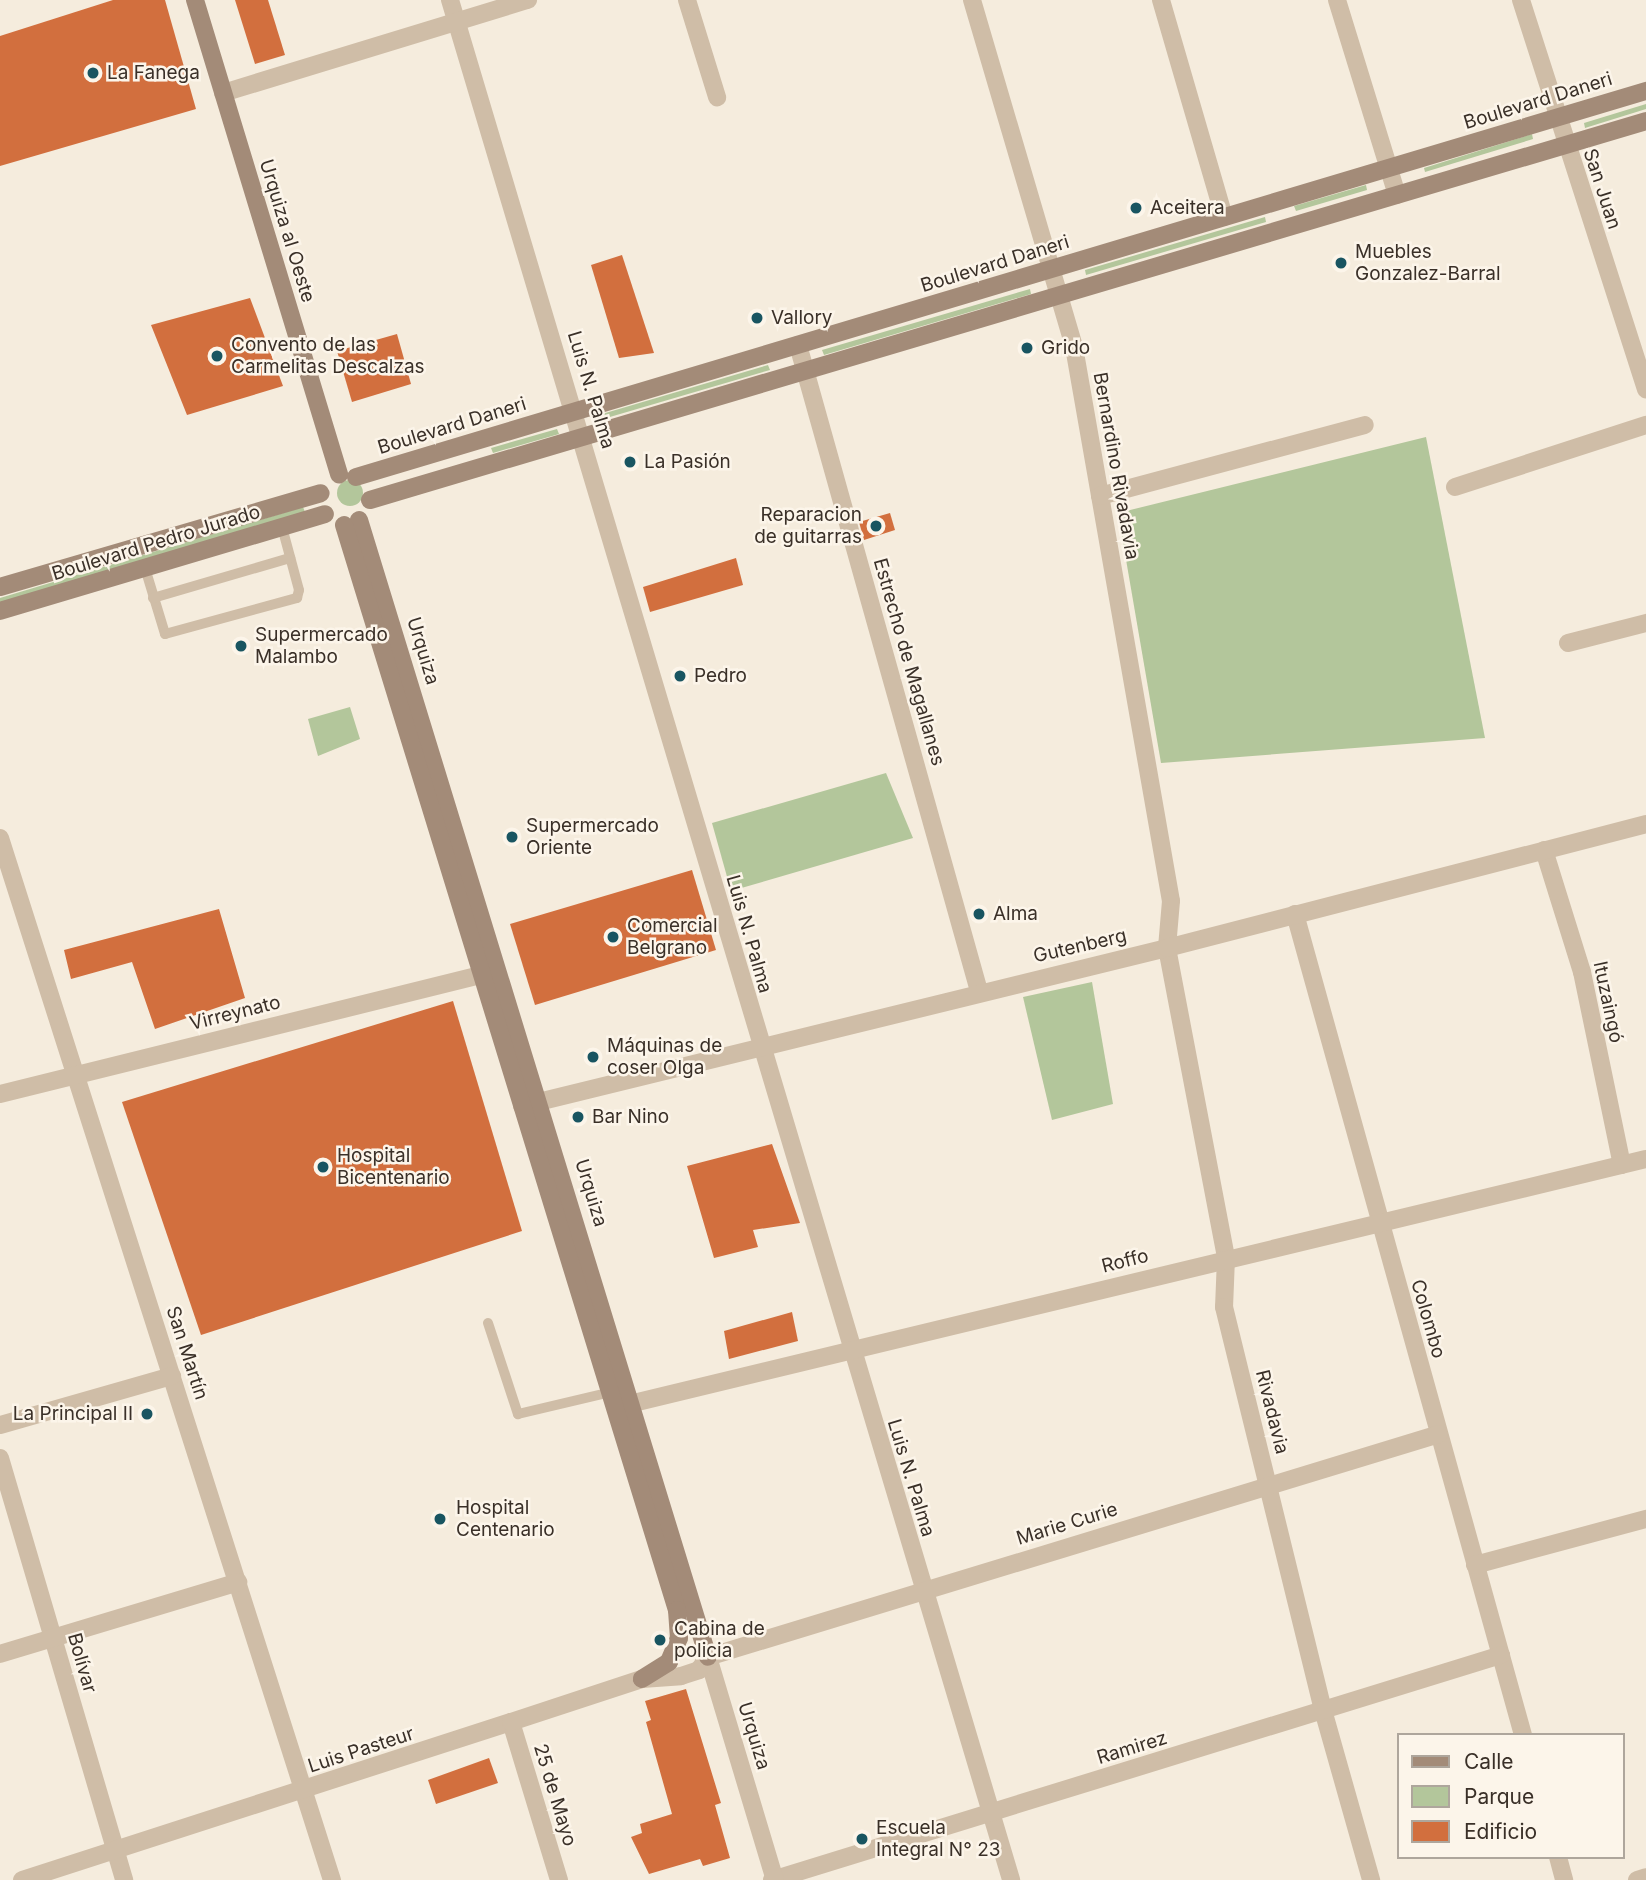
<!DOCTYPE html>
<html>
<head>
<meta charset="utf-8">
<style>
  body { margin:0 }
  #map { position:relative; width:1646px; height:1880px; overflow:hidden; background:#f5ecdd; font-family:Inter,sans-serif }
  div>[style] { position:absolute }
  [style*='--x'] { left:calc(var(--x)*1px); top:calc(var(--y)*1px); width:calc(var(--w)*1px); rotate:calc(var(--a)*1deg) }
  .green>* { inset:0; background:#b3c69b }
  .round { border-radius:50% }
  .building>* { inset:0; background:#d26f3e }
  .service>* { height:10px; margin:-5px; padding:0 5px; transform-origin:5px; border-radius:5px; background:#cfbda7 }
  .minor>* { height:18px; margin:-9px; padding:0 9px; transform-origin:9px; border-radius:9px; background:#cfbda7 }
  .tertiary>* { height:18px; margin:-9px; padding:0 9px; transform-origin:9px; border-radius:9px; background:#cfbda7 }
  .secondary>* { height:18px; margin:-9px; padding:0 9px; transform-origin:9px; border-radius:9px; background:#a38b78 }
  .dots>* { width:19px; height:19px; translate:-50% -50%; box-sizing:border-box; border:4px solid #fcf5ea; border-radius:50% }
  span { translate:-50% -50%; white-space:nowrap; text-align:center; line-height:1.15; -webkit-text-stroke:5px #fcf5ea; paint-order:stroke }
  .poi-label { font-size:19px; color:#3a3028 }
  .left { translate:0 -50%; text-align:left }
  .right { translate:-100% -50%; text-align:right }
  .street-label { font-size:19px; color:#3a3028 }
  .legend { position:absolute; left:1397px; top:1733px; width:228px; height:126px; box-sizing:border-box; background:#fcf5ea; border:2px solid #aea69c; margin:0; padding:9px 12px; list-style:none; font-size:21px; color:#3a3028 }
  .legend li { display:flex; align-items:center; gap:14px; height:35px }
  .legend b { width:35px; border:2px solid #aea69c }
</style>
</head>
<body>
<div id="map">
  <div class="green">
    <i style="clip-path:polygon(1646px 104px,1646px 109px,1585px 128px,1584px 123px)"></i>
    <i style="clip-path:polygon(1532px 134px,1533px 139px,1425px 172px,1424px 168px)"></i>
    <i style="clip-path:polygon(1366px 185px,1367px 190px,1296px 211px,1294px 206px)"></i>
    <i style="clip-path:polygon(1265px 217px,1266px 222px,1086px 275px,1085px 270px)"></i>
    <i style="clip-path:polygon(1030px 289px,1031px 294px,824px 355px,822px 350px)"></i>
    <i style="clip-path:polygon(768px 365px,770px 370px,603px 419px,602px 414px)"></i>
    <i style="clip-path:polygon(557px 429px,559px 434px,493px 453px,491px 448px)"></i>
    <i style="clip-path:polygon(1426px 437px,1485px 738px,1161px 763px,1118px 513px)"></i>
    <i class="round" style="left:337px;top:480px;width:26px;height:26px"></i>
    <i style="clip-path:polygon(303px 507px,305px 512px,0 603px,0 598px)"></i>
    <i style="clip-path:polygon(350px 707px,360px 739px,318px 756px,308px 719px)"></i>
    <i style="clip-path:polygon(886px 773px,913px 838px,731px 891px,712px 823px)"></i>
    <i style="clip-path:polygon(1092px 982px,1113px 1104px,1052px 1120px,1023px 997px)"></i>
  </div>
  <div class="building">
    <i style="clip-path:polygon(113px 0,165px 0,196px 109px,0 166px,0 36px)"></i>
    <i style="clip-path:polygon(235px 0,268px 0,285px 55px,255px 64px)"></i>
    <i style="clip-path:polygon(622px 255px,654px 353px,619px 358px,591px 265px)"></i>
    <i style="clip-path:polygon(250px 298px,283px 386px,187px 415px,151px 325px)"></i>
    <i style="clip-path:polygon(397px 334px,411px 384px,352px 402px,337px 351px)"></i>
    <i style="clip-path:polygon(890px 513px,895px 530px,864px 540px,859px 522px)"></i>
    <i style="clip-path:polygon(736px 558px,743px 585px,650px 612px,643px 587px)"></i>
    <i style="clip-path:polygon(692px 870px,716px 950px,535px 1005px,510px 924px)"></i>
    <i style="clip-path:polygon(219px 909px,245px 998px,155px 1029px,132px 962px,71px 979px,64px 950px)"></i>
    <i style="clip-path:polygon(453px 1001px,522px 1231px,201px 1335px,122px 1102px)"></i>
    <i style="clip-path:polygon(772px 1144px,800px 1223px,753px 1230px,758px 1247px,714px 1258px,687px 1166px)"></i>
    <i style="clip-path:polygon(792px 1312px,798px 1341px,729px 1359px,724px 1331px)"></i>
    <i style="clip-path:polygon(686px 1689px,721px 1803px,715px 1805px,730px 1858px,703px 1866px,700px 1859px,649px 1874px,631px 1837px,642px 1833px,640px 1824px,672px 1814px,646px 1722px,651px 1720px,645px 1701px)"></i>
    <i style="clip-path:polygon(489px 1758px,498px 1783px,436px 1804px,428px 1780px)"></i>
  </div>
  <div class="service">
    <i style="--x:145;--y:568;--w:69;--a:73.1"></i>
    <i style="--x:165;--y:634;--w:137;--a:-15.3"></i>
    <i style="--x:297;--y:598;--w:8;--a:-76"></i>
    <i style="--x:299;--y:590;--w:65;--a:-105.1"></i>
    <i style="--x:153;--y:598;--w:143;--a:-16.3"></i>
    <i style="--x:488;--y:1323;--w:96;--a:71.8"></i>
    <i style="--x:518;--y:1414;--w:100;--a:-13.3"></i>
  </div>
  <div class="minor">
    <i style="--x:450;--y:0;--w:1962;--a:73.38"></i>
    <i style="--x:687;--y:0;--w:102;--a:72.8"></i>
    <i style="--x:972;--y:0;--w:362;--a:73.6"></i>
    <i style="--x:1074;--y:347;--w:562;--a:80.07"></i>
    <i style="--x:1171;--y:901;--w:47;--a:94.9"></i>
    <i style="--x:1167;--y:948;--w:316;--a:79.2"></i>
    <i style="--x:1226;--y:1258;--w:49;--a:92.3"></i>
    <i style="--x:1224;--y:1307;--w:415;--a:76.2"></i>
    <i style="--x:1323;--y:1710;--w:177;--a:74.2"></i>
    <i style="--x:1161;--y:0;--w:226;--a:73.8"></i>
    <i style="--x:1337;--y:0;--w:204;--a:72.9"></i>
    <i style="--x:1521;--y:0;--w:409;--a:72.2"></i>
    <i style="--x:223;--y:93;--w:319;--a:-17"></i>
    <i style="--x:798;--y:345;--w:671;--a:74.35"></i>
    <i style="--x:1455;--y:487;--w:201;--a:-18"></i>
    <i style="--x:1100;--y:496;--w:274;--a:-15"></i>
    <i style="--x:1568;--y:643;--w:81;--a:-14.4"></i>
    <i style="--x:0;--y:838;--w:1094;--a:72.33"></i>
    <i style="--x:1544;--y:850;--w:128;--a:72.7"></i>
    <i style="--x:1582;--y:972;--w:197;--a:78.3"></i>
    <i style="--x:1295;--y:914;--w:852;--a:74.48"></i>
    <i style="--x:0;--y:1094;--w:496;--a:-13.9"></i>
    <i style="--x:522;--y:1106;--w:664;--a:-13.76"></i>
    <i style="--x:1167;--y:948;--w:495;--a:-14.5"></i>
    <i style="--x:617;--y:1407;--w:1058;--a:-13.55"></i>
    <i style="--x:0;--y:1425;--w:179;--a:-15.9"></i>
    <i style="--x:0;--y:1458;--w:440;--a:73.6"></i>
    <i style="--x:1475;--y:1565;--w:177;--a:-15.1"></i>
    <i style="--x:0;--y:1654;--w:249;--a:-16.8"></i>
    <i style="--x:708;--y:1657;--w:764;--a:-16.96"></i>
    <i style="--x:1558;--y:1857;--w:24;--a:75"></i>
    <i style="--x:22;--y:1880;--w:514;--a:-17.91"></i>
    <i style="--x:772;--y:1880;--w:763;--a:-17.15"></i>
    <i style="--x:1637;--y:1880;--w:9;--a:-18"></i>
  </div>
  <div class="tertiary">
    <i style="--x:708;--y:1657;--w:233;--a:73.3"></i>
    <i style="--x:559;--y:1880;--w:165;--a:-106.9"></i>
    <i style="--x:511;--y:1722;--w:138;--a:-18.2"></i>
    <i style="--x:642;--y:1679;--w:39;--a:-4"></i>
    <i style="--x:681;--y:1676;--w:19;--a:-18"></i>
    <i style="--x:699;--y:1670;--w:16;--a:-55"></i>
  </div>
  <div class="secondary">
    <i style="--x:195;--y:0;--w:496;--a:73.1"></i>
    <i style="--x:356;--y:477;--w:1347;--a:-16.66"></i>
    <i style="--x:370;--y:500;--w:1331;--a:-16.54"></i>
    <i style="--x:359;--y:520;--w:1189;--a:72.94"></i>
    <i style="--x:344;--y:525;--w:1135;--a:72.94"></i>
    <i style="--x:677;--y:1610;--w:28;--a:86"></i>
    <i style="--x:679;--y:1638;--w:26;--a:113"></i>
    <i style="--x:669;--y:1662;--w:32;--a:148"></i>
    <i style="--x:0;--y:587;--w:334;--a:-16.3"></i>
    <i style="--x:0;--y:611;--w:339;--a:-16.6"></i>
  </div>
  <div class="dots">
    <i style="left:93px;top:73px;background:#195561"></i>
    <i style="left:1136px;top:208px;background:#195561"></i>
    <i style="left:1341px;top:263px;background:#195561"></i>
    <i style="left:757px;top:318px;background:#195561"></i>
    <i style="left:1027px;top:348px;background:#195561"></i>
    <i style="left:217px;top:356px;background:#195561"></i>
    <i style="left:630px;top:462px;background:#195561"></i>
    <i style="left:876px;top:526px;background:#195561"></i>
    <i style="left:241px;top:646px;background:#195561"></i>
    <i style="left:680px;top:676px;background:#195561"></i>
    <i style="left:512px;top:837px;background:#195561"></i>
    <i style="left:979px;top:914px;background:#195561"></i>
    <i style="left:613px;top:937px;background:#195561"></i>
    <i style="left:593px;top:1057px;background:#195561"></i>
    <i style="left:578px;top:1117px;background:#195561"></i>
    <i style="left:323px;top:1167px;background:#195561"></i>
    <i style="left:147px;top:1414px;background:#195561"></i>
    <i style="left:440px;top:1519px;background:#195561"></i>
    <i style="left:660px;top:1640px;background:#195561"></i>
    <i style="left:862px;top:1839px;background:#195561"></i>
  </div>
  <div class="poi-label">
    <span class="left" style="left:107px;top:73px">La Fanega</span>
    <span class="left" style="left:1150px;top:208px">Aceitera</span>
    <span class="left" style="left:1355px;top:263px">Muebles<br>Gonzalez-Barral</span>
    <span class="left" style="left:771px;top:318px">Vallory</span>
    <span class="left" style="left:231px;top:356px">Convento de las<br>Carmelitas Descalzas</span>
    <span class="left" style="left:1041px;top:348px">Grido</span>
    <span class="left" style="left:644px;top:462px">La Pasión</span>
    <span class="right" style="left:862px;top:526px">Reparacion<br>de guitarras</span>
    <span class="left" style="left:255px;top:646px">Supermercado<br>Malambo</span>
    <span class="left" style="left:694px;top:676px">Pedro</span>
    <span class="left" style="left:526px;top:837px">Supermercado<br>Oriente</span>
    <span class="left" style="left:993px;top:914px">Alma</span>
    <span class="left" style="left:627px;top:937px">Comercial<br>Belgrano</span>
    <span class="left" style="left:607px;top:1057px">Máquinas de<br>coser Olga</span>
    <span class="left" style="left:592px;top:1117px">Bar Nino</span>
    <span class="left" style="left:337px;top:1167px">Hospital<br>Bicentenario</span>
    <span class="right" style="left:133px;top:1414px">La Principal II</span>
    <span class="left" style="left:456px;top:1519px">Hospital<br>Centenario</span>
    <span class="left" style="left:674px;top:1640px">Cabina de<br>policia</span>
    <span class="left" style="left:876px;top:1839px">Escuela<br>Integral N° 23</span>
  </div>
  <div class="street-label">
    <span style="left:1538px;top:101px;rotate:-17deg">Boulevard Daneri</span>
    <span style="left:1602px;top:189px;rotate:72deg">San Juan</span>
    <span style="left:287px;top:231px;rotate:73deg">Urquiza al Oeste</span>
    <span style="left:995px;top:264px;rotate:-17deg">Boulevard Daneri</span>
    <span style="left:591px;top:390px;rotate:73deg">Luis N. Palma</span>
    <span style="left:452px;top:426px;rotate:-17deg">Boulevard Daneri</span>
    <span style="left:1116px;top:466px;rotate:80deg">Bernardino Rivadavia</span>
    <span style="left:156px;top:543px;rotate:-17deg">Boulevard Pedro Jurado</span>
    <span style="left:423px;top:651px;rotate:73deg">Urquiza</span>
    <span style="left:909px;top:662px;rotate:74deg">Estrecho de Magallanes</span>
    <span style="left:749px;top:934px;rotate:74deg">Luis N. Palma</span>
    <span style="left:1080px;top:946px;rotate:-13deg">Gutenberg</span>
    <span style="left:1608px;top:1002px;rotate:78deg">Ituzaingó</span>
    <span style="left:235px;top:1013px;rotate:-14deg">Virreynato</span>
    <span style="left:591px;top:1193px;rotate:73deg">Urquiza</span>
    <span style="left:1125px;top:1261px;rotate:-14deg">Roffo</span>
    <span style="left:1428px;top:1319px;rotate:74deg">Colombo</span>
    <span style="left:187px;top:1353px;rotate:72deg">San Martín</span>
    <span style="left:1272px;top:1412px;rotate:76deg">Rivadavia</span>
    <span style="left:911px;top:1478px;rotate:73deg">Luis N. Palma</span>
    <span style="left:1067px;top:1524px;rotate:-17deg">Marie Curie</span>
    <span style="left:82px;top:1663px;rotate:74deg">Bolívar</span>
    <span style="left:754px;top:1736px;rotate:73deg">Urquiza</span>
    <span style="left:1132px;top:1748px;rotate:-17deg">Ramirez</span>
    <span style="left:361px;top:1750px;rotate:-18deg">Luis Pasteur</span>
    <span style="left:555px;top:1795px;rotate:73deg">25 de Mayo</span>
  </div>
  <ul class="legend">
  <li><b style="height:9px;background:#a38b78"></b>Calle</li>
  <li><b style="height:19px;background:#b3c69b"></b>Parque</li>
  <li><b style="height:19px;background:#d26f3e"></b>Edificio</li>
  </ul>
</div>
</body>
</html>
